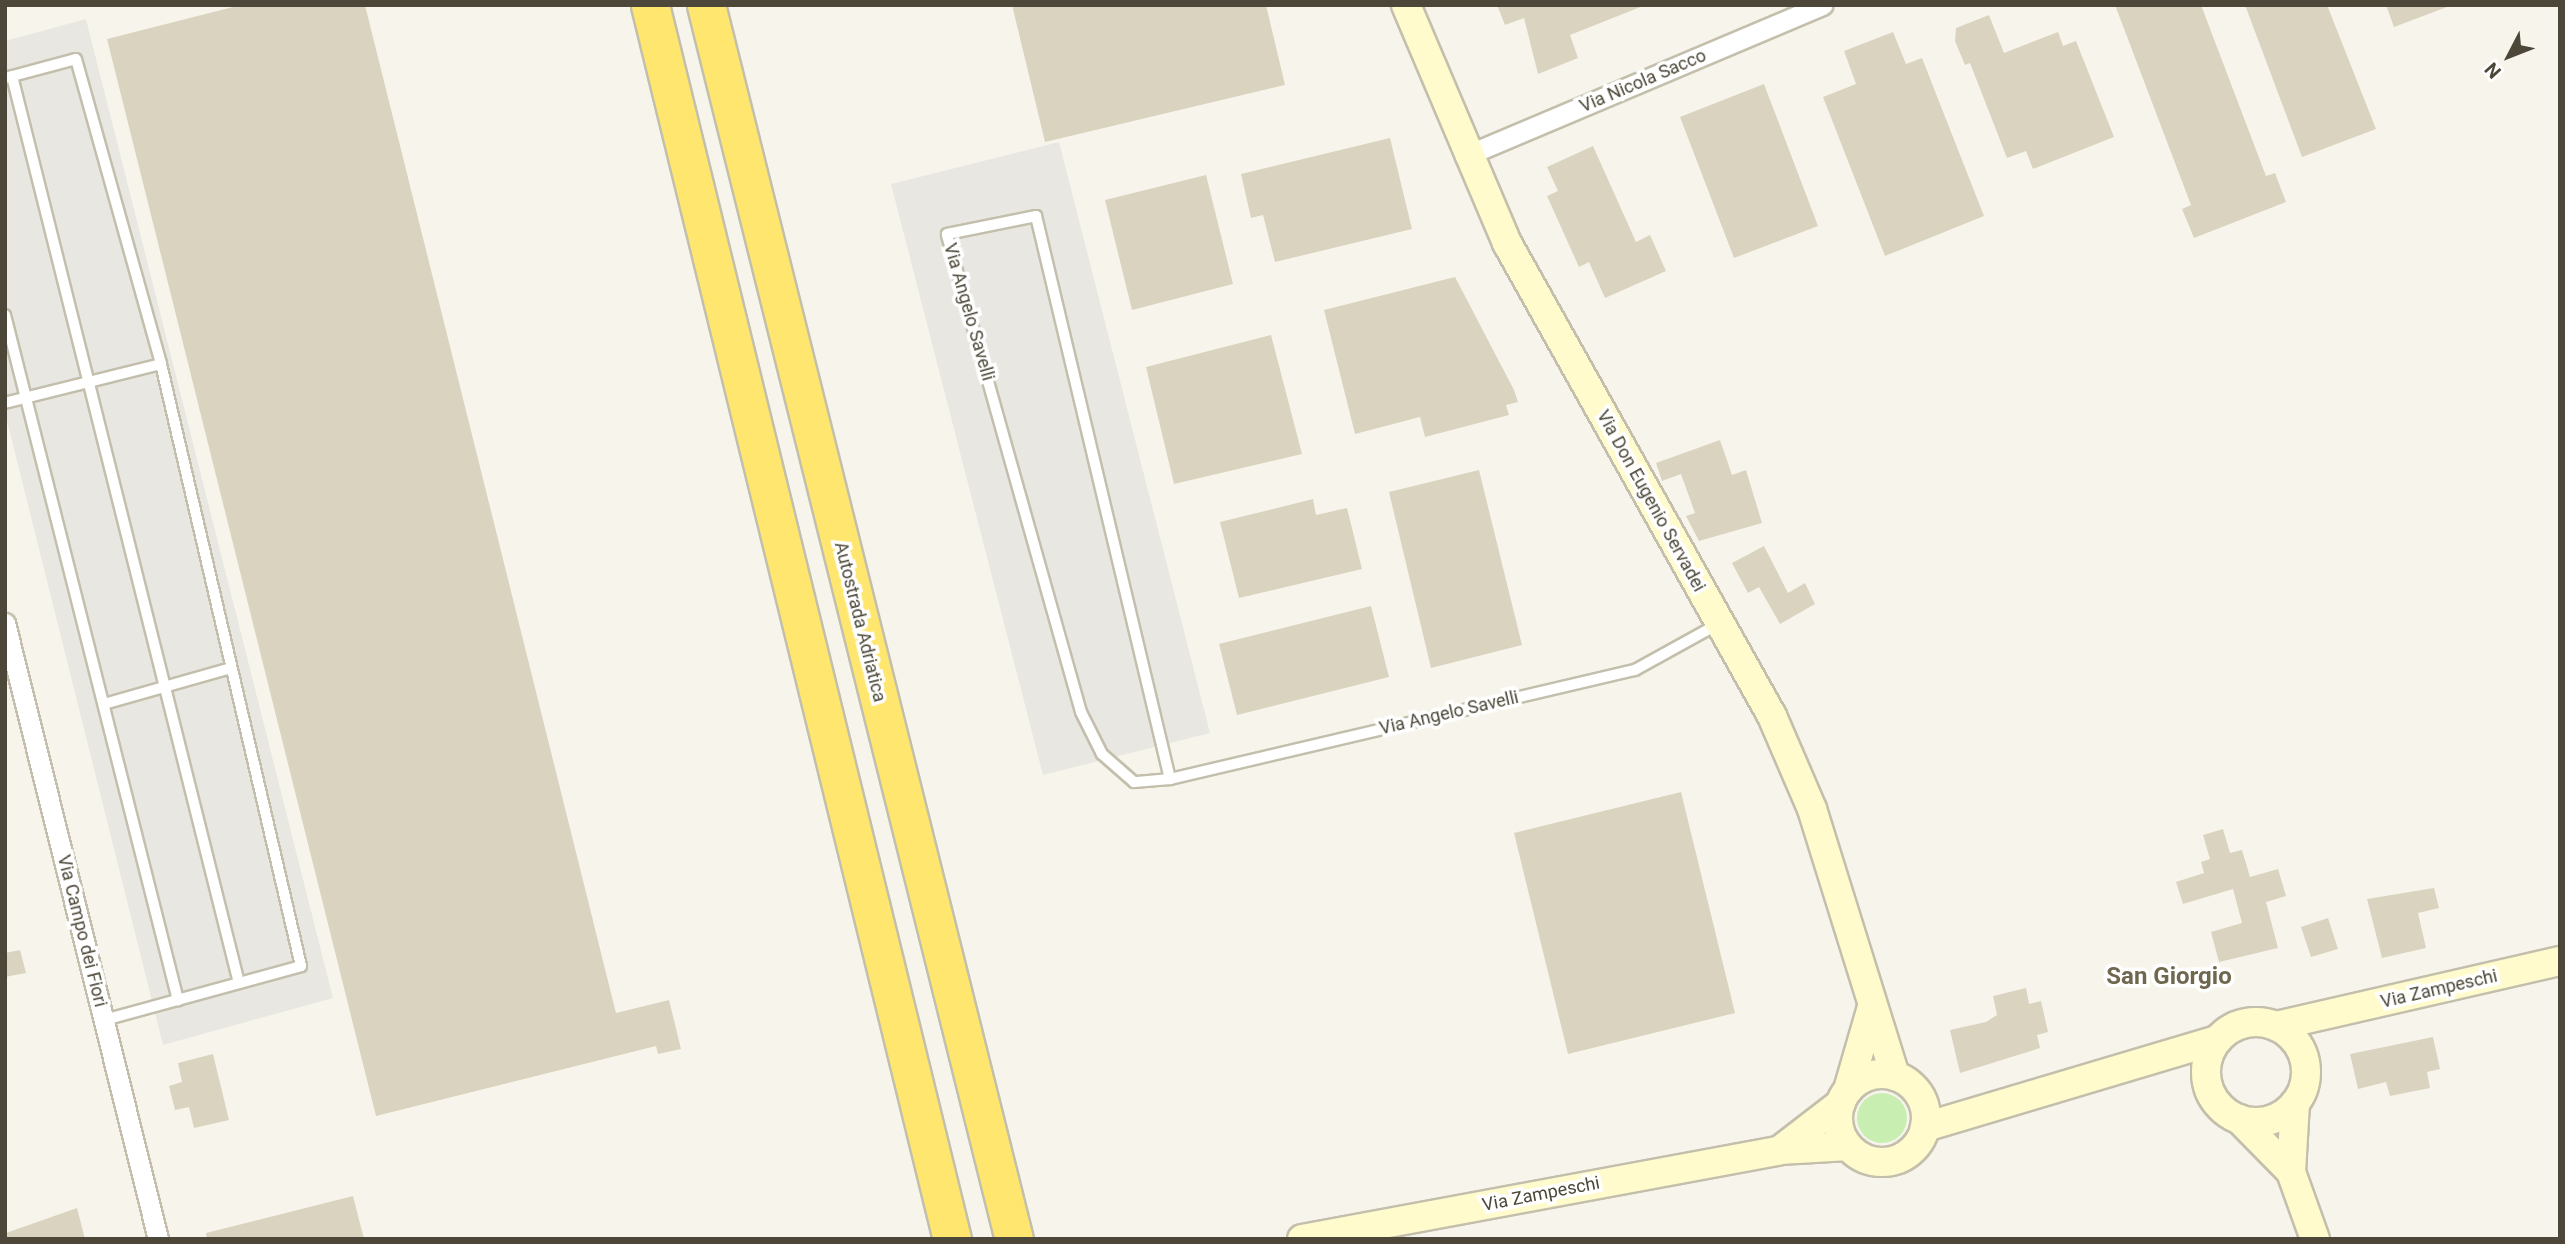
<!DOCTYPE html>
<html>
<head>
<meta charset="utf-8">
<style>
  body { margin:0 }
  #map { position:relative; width:2565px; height:1244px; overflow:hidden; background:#f7f5eb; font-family:Roboto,sans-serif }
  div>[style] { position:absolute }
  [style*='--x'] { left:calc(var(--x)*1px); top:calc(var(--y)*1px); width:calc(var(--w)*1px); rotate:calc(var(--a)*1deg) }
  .green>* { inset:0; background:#c9eeb1 }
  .round { border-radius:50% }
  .parking>* { inset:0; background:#e8e7e2 }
  .building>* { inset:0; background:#dad3bf }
  .roads { filter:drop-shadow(2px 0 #c3bfac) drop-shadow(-2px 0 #c3bfac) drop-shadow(0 2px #c3bfac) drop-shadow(0 -2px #c3bfac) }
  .lane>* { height:10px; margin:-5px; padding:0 5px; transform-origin:5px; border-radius:5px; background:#fff }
  .street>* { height:19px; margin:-9.5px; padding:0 9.5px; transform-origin:9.5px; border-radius:9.5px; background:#fff }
  .secondary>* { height:28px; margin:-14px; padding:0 14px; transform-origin:14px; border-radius:14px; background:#fffbcd }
  .secondary>.ring { margin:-14px; padding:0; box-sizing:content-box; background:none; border:28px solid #fffbcd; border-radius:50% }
  .highway>* { height:37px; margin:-18.5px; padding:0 18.5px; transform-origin:18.5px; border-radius:18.5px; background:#ffe66e }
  span { translate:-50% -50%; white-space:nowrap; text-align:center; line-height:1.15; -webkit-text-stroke:7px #fff; paint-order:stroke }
  .street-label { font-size:18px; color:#4c4738 }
  .district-label { font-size:24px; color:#70684e; font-weight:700 }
  .frame { position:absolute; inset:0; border:7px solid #4c4738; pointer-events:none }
  .north { position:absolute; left:2474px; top:21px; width:70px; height:70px; -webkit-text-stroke:5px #fff; paint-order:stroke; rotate:228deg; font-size:19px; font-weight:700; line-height:28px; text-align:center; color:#4c4738 }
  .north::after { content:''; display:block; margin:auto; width:24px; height:32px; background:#4c4738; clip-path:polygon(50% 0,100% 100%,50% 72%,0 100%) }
</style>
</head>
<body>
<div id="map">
  <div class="green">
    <i class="round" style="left:1857px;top:1093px;width:50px;height:50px"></i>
  </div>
  <div class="parking">
    <i style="clip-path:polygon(86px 19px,333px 998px,163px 1045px,5px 413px,5px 41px)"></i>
    <i style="clip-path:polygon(1059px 142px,1210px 733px,1043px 775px,891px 184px)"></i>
  </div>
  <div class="building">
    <i style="clip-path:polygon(241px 5px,365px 5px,616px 1013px,669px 1000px,681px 1049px,658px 1054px,656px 1046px,376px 1116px,107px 39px)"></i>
    <i style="clip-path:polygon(1012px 5px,1266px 5px,1285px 85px,1045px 142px)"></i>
    <i style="clip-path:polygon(1497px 5px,1643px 5px,1643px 6px,1570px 35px,1578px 58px,1538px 74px,1524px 18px,1505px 25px)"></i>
    <i style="clip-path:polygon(2115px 5px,2201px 5px,2266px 176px,2275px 173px,2286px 202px,2194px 238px,2182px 209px,2191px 205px)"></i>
    <i style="clip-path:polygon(2245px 5px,2327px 5px,2376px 129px,2302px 157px)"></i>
    <i style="clip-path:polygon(2386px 5px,2447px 5px,2447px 7px,2394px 27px)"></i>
    <i style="clip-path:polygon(1989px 15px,2004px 53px,2058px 32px,2063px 46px,2076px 41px,2114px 137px,2033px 169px,2026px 151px,2007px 158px,1970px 63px,1965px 65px,1955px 41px,1956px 28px)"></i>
    <i style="clip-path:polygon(1893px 32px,1906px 64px,1922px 58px,1984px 216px,1885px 256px,1823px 97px,1856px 84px,1844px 51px)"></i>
    <i style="clip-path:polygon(1764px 84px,1818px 226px,1734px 258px,1680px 117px)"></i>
    <i style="clip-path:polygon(1390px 138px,1412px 229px,1275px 262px,1263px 215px,1251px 218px,1241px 174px)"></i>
    <i style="clip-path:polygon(1593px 146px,1636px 242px,1650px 235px,1666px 271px,1605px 298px,1589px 262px,1579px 267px,1547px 196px,1558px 191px,1547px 167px)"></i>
    <i style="clip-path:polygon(1206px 175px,1233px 284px,1132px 310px,1105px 200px)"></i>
    <i style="clip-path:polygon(1455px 277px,1514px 390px,1518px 402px,1506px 405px,1509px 415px,1425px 437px,1420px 417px,1355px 434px,1324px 310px)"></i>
    <i style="clip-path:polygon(1271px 335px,1302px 454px,1174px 484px,1146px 367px)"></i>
    <i style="clip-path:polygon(1720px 440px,1732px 475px,1746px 470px,1762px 523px,1699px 541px,1686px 516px,1695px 513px,1681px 474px,1662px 481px,1656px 463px)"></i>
    <i style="clip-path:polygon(1479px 470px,1522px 645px,1431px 668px,1389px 492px)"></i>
    <i style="clip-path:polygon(1313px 499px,1316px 515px,1347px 508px,1362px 569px,1239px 598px,1220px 522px)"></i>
    <i style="clip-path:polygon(1764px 546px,1788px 593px,1805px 583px,1815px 604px,1780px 624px,1759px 587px,1748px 593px,1732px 563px)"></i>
    <i style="clip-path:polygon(1371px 606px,1389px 677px,1237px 715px,1219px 644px)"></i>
    <i style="clip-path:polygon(1681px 792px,1735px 1013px,1568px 1054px,1514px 833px)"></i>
    <i style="clip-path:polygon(2223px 829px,2230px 853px,2242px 850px,2250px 877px,2278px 869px,2286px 896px,2266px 902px,2278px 948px,2219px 962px,2211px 932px,2242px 923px,2233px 889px,2183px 904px,2176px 882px,2204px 873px,2201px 862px,2210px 859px,2203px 835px)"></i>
    <i style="clip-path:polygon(2434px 888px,2439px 908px,2418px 913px,2426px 948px,2382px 958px,2367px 899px)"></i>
    <i style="clip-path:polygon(2328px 918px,2338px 949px,2311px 957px,2301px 927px)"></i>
    <i style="clip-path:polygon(20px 950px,26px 973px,5px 977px,5px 953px)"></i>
    <i style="clip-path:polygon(2026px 988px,2029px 1004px,2041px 1001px,2048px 1032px,2037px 1035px,2040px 1048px,1960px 1073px,1950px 1030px,1986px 1022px,1997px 1015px,1993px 996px)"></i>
    <i style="clip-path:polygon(2433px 1037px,2440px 1069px,2427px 1072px,2430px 1088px,2390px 1096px,2386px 1082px,2358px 1089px,2350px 1054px)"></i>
    <i style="clip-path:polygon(213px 1054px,229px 1120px,194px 1128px,189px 1107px,175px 1110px,169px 1086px,182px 1082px,178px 1063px)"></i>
    <i style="clip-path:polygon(353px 1196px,364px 1239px,207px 1239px,206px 1233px)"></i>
    <i style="clip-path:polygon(77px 1208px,85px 1239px,7px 1239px,6px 1233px)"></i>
  </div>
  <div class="roads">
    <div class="lane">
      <i style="--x:12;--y:76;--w:935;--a:75.95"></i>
      <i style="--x:5;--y:78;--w:73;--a:-15"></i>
      <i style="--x:76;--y:59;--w:317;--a:74.4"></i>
      <i style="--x:161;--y:364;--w:161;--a:166"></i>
      <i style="--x:5;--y:315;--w:707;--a:75.83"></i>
      <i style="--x:104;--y:704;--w:132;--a:-15.8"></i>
      <i style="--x:1170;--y:779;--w:36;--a:175"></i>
      <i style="--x:1134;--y:782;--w:43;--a:-138.8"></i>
      <i style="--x:1102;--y:754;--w:47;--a:-116.6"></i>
      <i style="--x:1081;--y:712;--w:496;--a:-105.7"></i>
      <i style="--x:947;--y:234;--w:91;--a:-11.4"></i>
      <i style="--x:1036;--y:216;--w:579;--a:76.61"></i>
      <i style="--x:1170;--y:779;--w:478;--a:-13.2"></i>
      <i style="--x:1635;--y:670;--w:95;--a:-29"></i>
      <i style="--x:104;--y:1020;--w:204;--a:-15.3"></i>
      <i style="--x:301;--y:966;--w:618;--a:-103.09"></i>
    </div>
    <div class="street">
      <i style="--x:1465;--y:156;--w:388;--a:-22.9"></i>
      <i style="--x:5;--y:623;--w:635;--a:76.05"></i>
    </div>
    <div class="secondary">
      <i style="--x:1406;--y:5;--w:259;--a:67"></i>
      <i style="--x:1507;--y:243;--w:542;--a:60.74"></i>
      <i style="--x:1772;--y:716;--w:101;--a:66.7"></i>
      <i style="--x:1812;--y:809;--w:280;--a:72.7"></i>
      <i class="ring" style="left:2206px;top:1022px;width:72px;height:72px"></i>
      <i style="--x:2276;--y:1026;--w:291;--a:-12.9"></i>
      <i class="ring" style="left:1838px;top:1074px;width:60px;height:60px"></i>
      <i style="--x:1848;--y:1090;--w:86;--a:-73.9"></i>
      <i style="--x:2295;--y:1103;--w:69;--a:93.3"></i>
      <i style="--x:2291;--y:1172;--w:71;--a:70.3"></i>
      <i style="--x:2239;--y:1119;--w:74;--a:45.5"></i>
      <i style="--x:1925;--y:1127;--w:305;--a:-16.6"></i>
      <i style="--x:1780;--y:1150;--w:77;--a:-37.6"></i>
      <i style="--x:1302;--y:1239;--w:486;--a:-10.5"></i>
      <i style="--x:1780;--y:1150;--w:68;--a:-3.4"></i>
    </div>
    <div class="highway">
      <i style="--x:650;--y:5;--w:1270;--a:76.25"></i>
      <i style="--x:706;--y:5;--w:1272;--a:75.99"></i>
    </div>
  </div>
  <div class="street-label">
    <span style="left:1643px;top:81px;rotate:-23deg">Via Nicola Sacco</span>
    <span style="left:969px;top:312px;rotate:74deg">Via Angelo Savelli</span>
    <span style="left:1651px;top:501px;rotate:61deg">Via Don Eugenio Servadei</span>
    <span style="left:860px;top:622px;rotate:76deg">Autostrada Adriatica</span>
    <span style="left:1449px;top:713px;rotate:-13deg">Via Angelo Savelli</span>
    <span style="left:82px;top:931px;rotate:76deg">Via Campo dei Fiori</span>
    <span style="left:2439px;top:989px;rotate:-13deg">Via Zampeschi</span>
    <span style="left:1541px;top:1194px;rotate:-11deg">Via Zampeschi</span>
  </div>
  <div class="district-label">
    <span style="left:2169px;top:977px">San Giorgio</span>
  </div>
  <div class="frame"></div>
  <div class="north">N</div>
</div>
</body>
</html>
